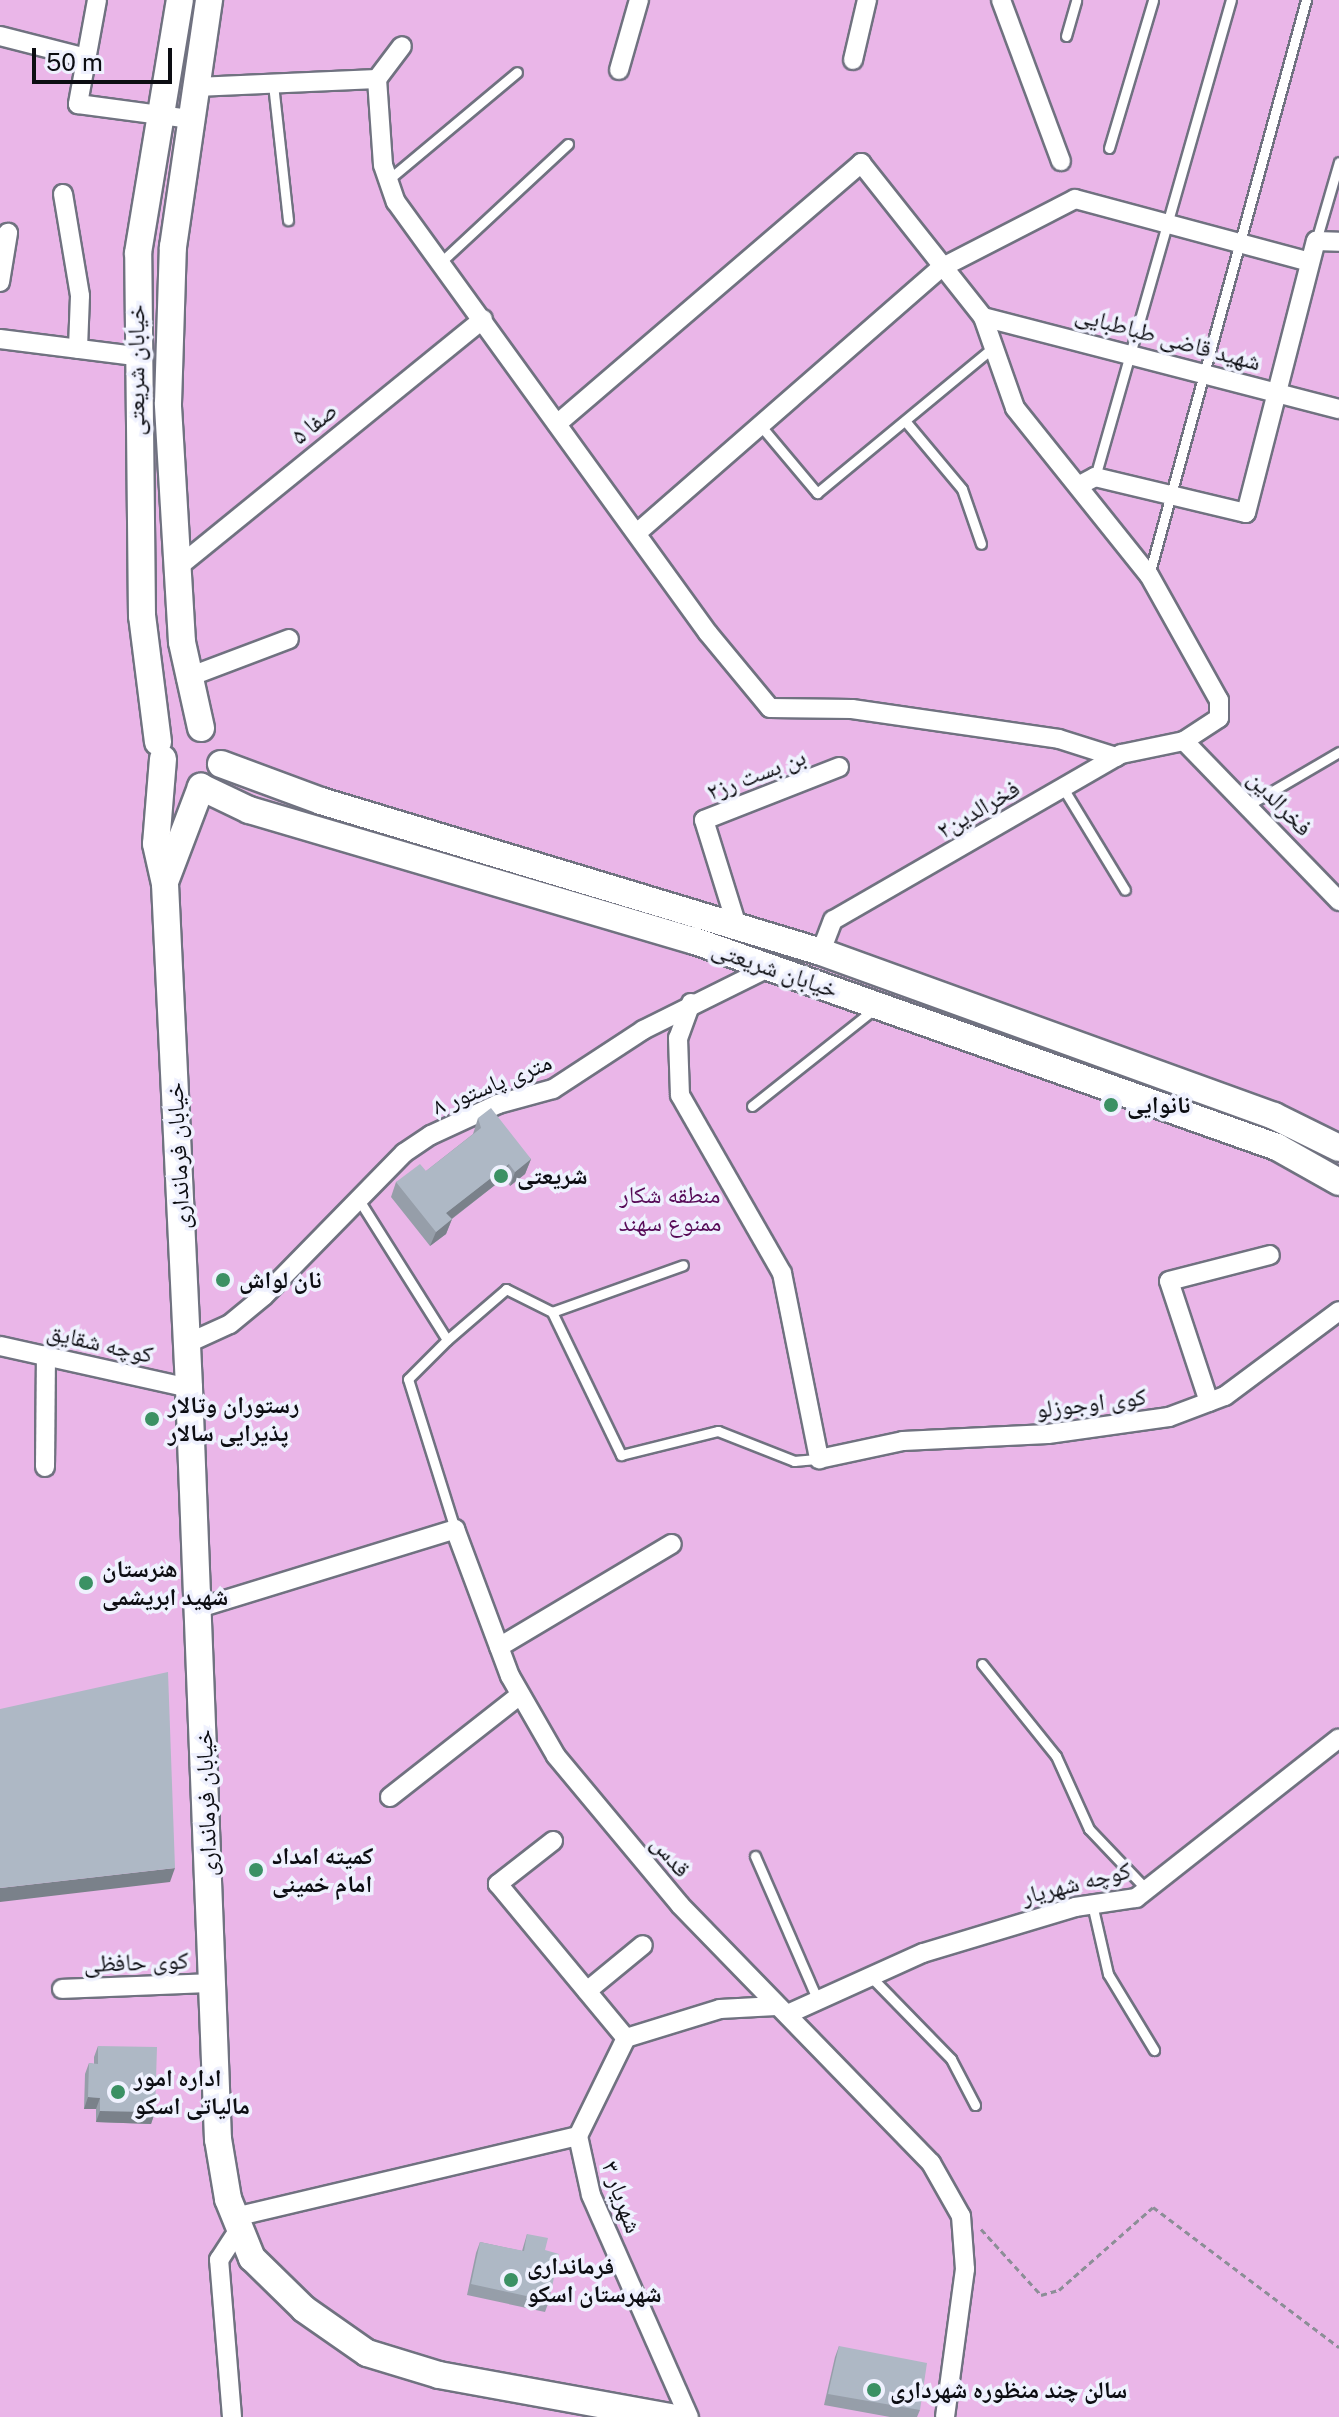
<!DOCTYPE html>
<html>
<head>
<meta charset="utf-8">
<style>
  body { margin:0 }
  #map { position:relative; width:1339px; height:2417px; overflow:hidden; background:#eff1fe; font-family:"Public Sans","Noto Naskh Arabic",sans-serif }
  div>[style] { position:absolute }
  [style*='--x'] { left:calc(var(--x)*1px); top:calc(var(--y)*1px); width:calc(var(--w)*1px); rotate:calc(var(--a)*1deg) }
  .green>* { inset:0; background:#eab6e8 }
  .path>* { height:3px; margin-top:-1.5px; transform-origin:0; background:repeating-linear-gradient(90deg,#8c8e97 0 6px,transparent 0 10px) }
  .roads { filter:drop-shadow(2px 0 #707280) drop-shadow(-2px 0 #707280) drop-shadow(0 2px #707280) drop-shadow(0 -2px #707280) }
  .service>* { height:9px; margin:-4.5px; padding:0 4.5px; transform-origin:4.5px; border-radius:4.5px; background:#fff }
  .minor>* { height:18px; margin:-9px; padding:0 9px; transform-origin:9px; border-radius:9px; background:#fff }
  .secondary>* { height:26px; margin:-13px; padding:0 13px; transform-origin:13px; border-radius:13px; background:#fff }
  .wall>* { inset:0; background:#969ea9 }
  .shaded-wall>* { inset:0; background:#7a818a }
  .building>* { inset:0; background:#aeb8c5 }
  .dots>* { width:22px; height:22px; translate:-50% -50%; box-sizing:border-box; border:4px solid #eff1fe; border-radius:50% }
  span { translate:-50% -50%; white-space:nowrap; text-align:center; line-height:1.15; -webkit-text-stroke:7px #eff1fe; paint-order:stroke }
  .street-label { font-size:24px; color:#0c0d12 }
  .poi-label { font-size:24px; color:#0c0d12; font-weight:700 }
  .left { translate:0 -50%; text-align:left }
  .park-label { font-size:24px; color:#560a57 }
  .scale { position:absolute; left:32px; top:48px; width:140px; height:36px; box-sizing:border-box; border:4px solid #0c0d12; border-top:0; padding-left:10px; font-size:24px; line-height:28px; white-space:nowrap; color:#0c0d12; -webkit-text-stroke:6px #eff1fe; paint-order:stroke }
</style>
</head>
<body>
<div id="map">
  <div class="green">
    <i style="clip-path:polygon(0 0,1339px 0,1339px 2417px,0 2417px)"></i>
  </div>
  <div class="path">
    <i style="--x:981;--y:2229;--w:89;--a:47.7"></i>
    <i style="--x:1041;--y:2295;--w:19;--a:-16"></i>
    <i style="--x:1059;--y:2290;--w:125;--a:-41.4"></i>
    <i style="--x:1153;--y:2207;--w:233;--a:37"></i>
  </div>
  <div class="roads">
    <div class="service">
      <i style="--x:1066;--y:36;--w:37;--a:-74"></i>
      <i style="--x:273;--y:84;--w:137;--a:83.7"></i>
      <i style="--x:1109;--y:148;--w:154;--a:-73.4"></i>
      <i style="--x:388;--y:180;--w:168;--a:-39.9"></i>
      <i style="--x:1316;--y:241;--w:82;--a:-73.8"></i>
      <i style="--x:442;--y:261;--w:172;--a:-42.9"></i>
      <i style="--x:906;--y:422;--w:87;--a:50.1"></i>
      <i style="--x:962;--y:489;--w:58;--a:70.9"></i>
      <i style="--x:760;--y:425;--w:89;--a:50"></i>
      <i style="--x:817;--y:493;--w:226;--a:-39.6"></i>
      <i style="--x:1095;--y:477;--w:496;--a:-74.1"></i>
      <i style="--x:1149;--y:575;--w:596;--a:-74.73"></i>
      <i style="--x:1063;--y:788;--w:119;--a:58.7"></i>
      <i style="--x:1250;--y:804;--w:103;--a:-30.3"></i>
      <i style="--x:752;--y:1106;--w:154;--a:-38.4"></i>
      <i style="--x:359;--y:1200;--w:165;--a:57.8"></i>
      <i style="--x:447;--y:1340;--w:55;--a:135"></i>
      <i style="--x:408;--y:1379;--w:157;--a:72.6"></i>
      <i style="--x:552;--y:1312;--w:139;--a:-19.7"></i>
      <i style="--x:447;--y:1340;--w:78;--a:-40.8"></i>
      <i style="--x:506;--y:1289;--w:51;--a:26.6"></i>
      <i style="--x:552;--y:1312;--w:159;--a:64.2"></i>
      <i style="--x:621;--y:1455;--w:100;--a:-13.9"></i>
      <i style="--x:718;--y:1431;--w:82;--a:21.5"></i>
      <i style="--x:794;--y:1461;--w:25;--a:-5"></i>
      <i style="--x:982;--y:1664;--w:118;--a:51.2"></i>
      <i style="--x:1056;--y:1756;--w:80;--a:65.7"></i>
      <i style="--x:1089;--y:1829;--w:84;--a:46.4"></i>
      <i style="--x:755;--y:1856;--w:158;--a:66.5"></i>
      <i style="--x:1092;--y:1904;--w:72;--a:77.1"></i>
      <i style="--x:1108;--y:1974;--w:89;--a:58.8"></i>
      <i style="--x:873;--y:1979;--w:112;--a:45.7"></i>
      <i style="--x:951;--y:2059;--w:52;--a:62.4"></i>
    </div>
    <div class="minor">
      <i style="--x:97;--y:0;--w:106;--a:100.4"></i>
      <i style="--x:78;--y:104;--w:114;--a:7.6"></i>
      <i style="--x:1001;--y:0;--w:172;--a:69.6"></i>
      <i style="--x:0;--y:36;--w:89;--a:14.3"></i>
      <i style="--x:853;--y:60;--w:62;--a:-76.9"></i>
      <i style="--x:619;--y:70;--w:73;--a:-74.1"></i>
      <i style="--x:377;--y:79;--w:86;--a:86"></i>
      <i style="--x:383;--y:165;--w:39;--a:71"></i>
      <i style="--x:396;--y:202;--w:532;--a:54.1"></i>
      <i style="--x:708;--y:633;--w:97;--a:50.4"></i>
      <i style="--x:770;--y:708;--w:82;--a:0.7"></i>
      <i style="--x:852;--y:709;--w:209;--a:8.2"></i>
      <i style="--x:1059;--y:739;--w:60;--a:17.5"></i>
      <i style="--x:196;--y:87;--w:181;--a:-2.5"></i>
      <i style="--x:377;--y:79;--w:41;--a:-52.9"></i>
      <i style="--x:63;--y:194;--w:103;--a:80.5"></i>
      <i style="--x:80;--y:296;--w:53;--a:92.2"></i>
      <i style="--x:0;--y:282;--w:50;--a:-80.7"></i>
      <i style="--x:983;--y:317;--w:368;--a:14.5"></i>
      <i style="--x:0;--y:339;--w:136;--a:7.2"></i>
      <i style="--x:557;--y:424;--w:401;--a:-40.6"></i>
      <i style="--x:861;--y:163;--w:196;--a:51.6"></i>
      <i style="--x:983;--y:317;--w:96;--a:70.6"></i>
      <i style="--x:1015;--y:408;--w:214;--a:51.3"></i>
      <i style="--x:1149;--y:575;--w:143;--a:60.8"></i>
      <i style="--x:1219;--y:700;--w:18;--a:90"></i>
      <i style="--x:1219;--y:718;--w:42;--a:146.7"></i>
      <i style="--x:1184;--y:741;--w:64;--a:168.3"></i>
      <i style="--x:1121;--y:754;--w:332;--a:150"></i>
      <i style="--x:833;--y:920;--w:34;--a:111"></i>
      <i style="--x:1080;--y:485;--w:17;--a:-28"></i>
      <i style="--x:1095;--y:477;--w:155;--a:13.4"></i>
      <i style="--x:1246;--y:513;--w:281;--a:-75.6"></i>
      <i style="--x:1316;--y:241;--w:23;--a:2"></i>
      <i style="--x:638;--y:532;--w:400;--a:-41.1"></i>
      <i style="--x:939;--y:269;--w:153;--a:-27.2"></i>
      <i style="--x:1075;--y:199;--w:243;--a:15"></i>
      <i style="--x:178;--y:567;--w:393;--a:-39.1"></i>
      <i style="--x:186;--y:678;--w:110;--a:-20.7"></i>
      <i style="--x:1184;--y:741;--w:223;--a:45.9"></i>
      <i style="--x:737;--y:926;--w:111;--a:-107.3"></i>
      <i style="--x:704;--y:820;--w:145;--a:-21.4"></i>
      <i style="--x:691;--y:1003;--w:37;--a:110"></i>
      <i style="--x:678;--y:1038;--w:57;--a:88"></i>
      <i style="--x:680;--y:1095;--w:205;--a:60.2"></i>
      <i style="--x:782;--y:1273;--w:190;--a:78.7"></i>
      <i style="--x:819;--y:1459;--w:86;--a:-12.1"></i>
      <i style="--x:903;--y:1441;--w:145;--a:-2.8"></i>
      <i style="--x:1048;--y:1434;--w:122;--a:-8"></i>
      <i style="--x:1169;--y:1417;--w:60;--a:-20.6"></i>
      <i style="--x:1225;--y:1396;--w:142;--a:-36.7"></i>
      <i style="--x:186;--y:1344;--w:48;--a:-24.4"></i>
      <i style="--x:230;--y:1324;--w:44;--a:-39.5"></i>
      <i style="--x:264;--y:1296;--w:200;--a:-45.6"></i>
      <i style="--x:404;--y:1153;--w:32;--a:-34"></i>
      <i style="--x:431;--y:1135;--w:74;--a:-24.8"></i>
      <i style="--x:498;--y:1104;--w:57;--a:-15.3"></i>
      <i style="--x:553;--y:1089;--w:108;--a:-33.2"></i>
      <i style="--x:643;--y:1030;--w:142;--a:-26.4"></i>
      <i style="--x:0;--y:1346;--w:194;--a:12.5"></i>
      <i style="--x:1209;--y:1402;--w:127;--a:-108.3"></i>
      <i style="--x:1169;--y:1281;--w:104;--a:-14.4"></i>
      <i style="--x:45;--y:1467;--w:112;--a:-89.5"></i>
      <i style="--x:199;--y:1608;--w:268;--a:-17.1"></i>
      <i style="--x:455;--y:1529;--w:157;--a:69.5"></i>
      <i style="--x:510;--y:1676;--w:92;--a:60.1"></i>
      <i style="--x:556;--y:1756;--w:194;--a:50.2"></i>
      <i style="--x:680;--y:1905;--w:360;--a:45.8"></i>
      <i style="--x:931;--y:2163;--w:61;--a:60.5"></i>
      <i style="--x:961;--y:2216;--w:53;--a:85.7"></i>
      <i style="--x:965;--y:2269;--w:149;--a:97.7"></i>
      <i style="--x:499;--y:1647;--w:201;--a:-30.8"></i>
      <i style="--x:390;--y:1797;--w:165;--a:-38.1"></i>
      <i style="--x:553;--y:1841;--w:70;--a:142"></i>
      <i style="--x:498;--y:1884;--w:200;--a:50.3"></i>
      <i style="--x:62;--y:1989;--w:150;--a:-2.3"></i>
      <i style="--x:587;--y:1991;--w:72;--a:-39.4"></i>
      <i style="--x:790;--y:2013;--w:146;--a:-24.3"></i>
      <i style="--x:923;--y:1953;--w:159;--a:-16.8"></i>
      <i style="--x:1075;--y:1907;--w:62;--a:-8.4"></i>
      <i style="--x:1136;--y:1898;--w:258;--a:-38.2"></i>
      <i style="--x:626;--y:2038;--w:109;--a:116.1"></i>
      <i style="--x:578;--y:2136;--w:60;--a:77.6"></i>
      <i style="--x:591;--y:2195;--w:243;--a:66.2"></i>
      <i style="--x:626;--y:2038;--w:98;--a:-17.1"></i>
      <i style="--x:720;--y:2009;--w:56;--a:-3.1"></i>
      <i style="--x:235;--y:2217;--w:352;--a:-13.3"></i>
      <i style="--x:232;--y:2417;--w:158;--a:-94.7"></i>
      <i style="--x:219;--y:2260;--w:38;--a:-57"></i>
    </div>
    <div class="secondary">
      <i style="--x:201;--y:728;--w:88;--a:-102.5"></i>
      <i style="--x:182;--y:642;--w:239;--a:-93.4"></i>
      <i style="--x:168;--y:403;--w:156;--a:-88.2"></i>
      <i style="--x:173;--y:247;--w:250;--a:-81.7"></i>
      <i style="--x:158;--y:742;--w:127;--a:-97.2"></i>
      <i style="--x:142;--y:616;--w:363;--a:-90.6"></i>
      <i style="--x:138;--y:253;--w:256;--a:-80.6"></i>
      <i style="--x:163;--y:759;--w:85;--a:94.7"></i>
      <i style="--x:156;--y:844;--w:41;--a:77.3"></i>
      <i style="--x:165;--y:884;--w:505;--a:87.27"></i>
      <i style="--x:189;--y:1388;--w:752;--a:87.79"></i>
      <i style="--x:218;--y:2139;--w:61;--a:80.5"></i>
      <i style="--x:228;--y:2199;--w:64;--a:67.9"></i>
      <i style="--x:252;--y:2258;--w:73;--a:44.4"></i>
      <i style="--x:304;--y:2309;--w:77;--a:34.9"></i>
      <i style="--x:367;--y:2353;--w:75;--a:17"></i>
      <i style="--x:439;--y:2375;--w:235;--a:10.3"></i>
      <i style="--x:221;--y:764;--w:107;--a:20.3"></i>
      <i style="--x:321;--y:801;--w:522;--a:16.8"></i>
      <i style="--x:821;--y:952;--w:482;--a:19.9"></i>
      <i style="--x:1274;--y:1116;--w:72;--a:26.2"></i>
      <i style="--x:165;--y:882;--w:102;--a:-69.2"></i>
      <i style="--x:201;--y:787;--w:53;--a:25.6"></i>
      <i style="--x:249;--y:810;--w:462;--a:16.4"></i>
      <i style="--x:692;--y:940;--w:621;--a:19.49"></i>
      <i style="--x:1277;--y:1147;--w:71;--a:29.4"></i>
    </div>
  </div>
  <div class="wall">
    <i style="clip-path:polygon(478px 1118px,531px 1159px,525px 1174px,510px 1186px,504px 1178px,452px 1219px,446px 1234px,430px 1246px,391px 1197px,396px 1182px,426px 1171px,473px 1134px)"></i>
    <i style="clip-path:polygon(98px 2046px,155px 2112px,151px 2124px,96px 2122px,96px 2109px,84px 2109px,85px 2074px,89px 2063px,94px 2064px,94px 2057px)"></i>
    <i style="clip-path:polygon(527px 2234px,545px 2250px,549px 2301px,545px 2312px,467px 2295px,476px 2253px,480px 2242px,522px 2251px)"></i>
    <i style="clip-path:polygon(839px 2346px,920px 2410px,917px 2417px,890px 2417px,824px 2405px,835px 2357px)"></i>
  </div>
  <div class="shaded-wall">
    <i style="clip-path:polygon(531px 1159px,525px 1174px,510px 1186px,515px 1172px)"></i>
    <i style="clip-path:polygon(509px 1164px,504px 1178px,441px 1227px,446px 1213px)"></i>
    <i style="clip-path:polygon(452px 1219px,446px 1234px,430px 1246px,436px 1232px)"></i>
    <i style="clip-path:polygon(175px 1868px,170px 1882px,0 1902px,0 1888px)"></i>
    <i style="clip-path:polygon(88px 2097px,100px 2098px,96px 2109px,84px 2109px)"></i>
    <i style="clip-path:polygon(100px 2111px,155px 2112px,151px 2124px,96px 2122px)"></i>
  </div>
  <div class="building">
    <i style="clip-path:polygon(491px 1108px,531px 1159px,515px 1172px,509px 1164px,446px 1213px,452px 1219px,436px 1232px,396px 1182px,420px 1164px,426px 1171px,481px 1128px,478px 1118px)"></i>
    <i style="clip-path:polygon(168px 1672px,175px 1868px,0 1888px,0 1709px)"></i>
    <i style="clip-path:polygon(98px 2046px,157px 2047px,155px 2112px,100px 2111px,100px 2098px,88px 2097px,89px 2063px,98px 2064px)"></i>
    <i style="clip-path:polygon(527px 2234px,548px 2238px,545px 2250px,559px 2254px,549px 2301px,471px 2284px,480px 2242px,524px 2251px)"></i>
    <i style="clip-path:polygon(839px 2346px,927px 2363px,920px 2410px,828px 2394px)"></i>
  </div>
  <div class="dots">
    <i style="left:1111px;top:1105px;background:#3b9164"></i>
    <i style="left:501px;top:1176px;background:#3b9164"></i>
    <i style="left:223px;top:1280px;background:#3b9164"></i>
    <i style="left:152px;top:1419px;background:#3b9164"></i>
    <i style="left:86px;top:1583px;background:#3b9164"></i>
    <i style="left:256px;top:1870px;background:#3b9164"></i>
    <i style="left:118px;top:2092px;background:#3b9164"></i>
    <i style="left:511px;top:2280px;background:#3b9164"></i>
    <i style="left:874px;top:2390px;background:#3b9164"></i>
  </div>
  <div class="street-label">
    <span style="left:1168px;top:338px;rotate:15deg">شهید قاضی طباطبایی</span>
    <span style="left:136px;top:370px;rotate:-90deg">خیابان شریعتی</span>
    <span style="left:314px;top:423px;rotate:-39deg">صفا ۵</span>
    <span style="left:756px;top:774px;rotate:-21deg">بن بست رز۲</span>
    <span style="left:1280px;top:803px;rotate:46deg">فخرالدین</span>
    <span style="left:978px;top:809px;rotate:-30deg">فخرالدین۲</span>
    <span style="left:775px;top:969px;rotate:19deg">خیابان شریعتی</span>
    <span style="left:492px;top:1084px;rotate:-22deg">۸ متری پاستور</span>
    <span style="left:178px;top:1156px;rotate:-93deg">خیابان فرمانداری</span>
    <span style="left:100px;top:1343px;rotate:13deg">کوچه شقایق</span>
    <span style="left:1091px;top:1403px;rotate:-7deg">کوی اوجوزلو</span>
    <span style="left:206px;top:1803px;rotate:-92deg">خیابان فرمانداری</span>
    <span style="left:671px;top:1856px;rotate:50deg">قدس</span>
    <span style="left:1076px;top:1883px;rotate:-14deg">کوچه شهریار</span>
    <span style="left:136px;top:1962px;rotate:-2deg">کوی حافظی</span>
    <span style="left:622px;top:2197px;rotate:70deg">شهریار ۳</span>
  </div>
  <div class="poi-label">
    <span class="left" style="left:1127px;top:1105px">نانوایی</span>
    <span class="left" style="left:517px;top:1176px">شریعتی</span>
    <span class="left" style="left:239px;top:1280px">نان لواش</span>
    <span class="left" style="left:168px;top:1419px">رستوران وتالار<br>پذیرایی سالار</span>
    <span class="left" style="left:102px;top:1583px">هنرستان<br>شهید ابریشمی</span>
    <span class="left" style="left:272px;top:1870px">کمیته امداد<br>امام خمینی</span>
    <span class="left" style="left:134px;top:2092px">اداره امور<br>مالیاتی اسکو</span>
    <span class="left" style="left:527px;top:2280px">فرمانداری<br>شهرستان اسکو</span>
    <span class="left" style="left:890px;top:2390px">سالن چند منظوره شهرداری</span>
  </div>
  <div class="park-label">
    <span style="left:670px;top:1209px">منطقه شکار<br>ممنوع سهند</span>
  </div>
  <div class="scale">50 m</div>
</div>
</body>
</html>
